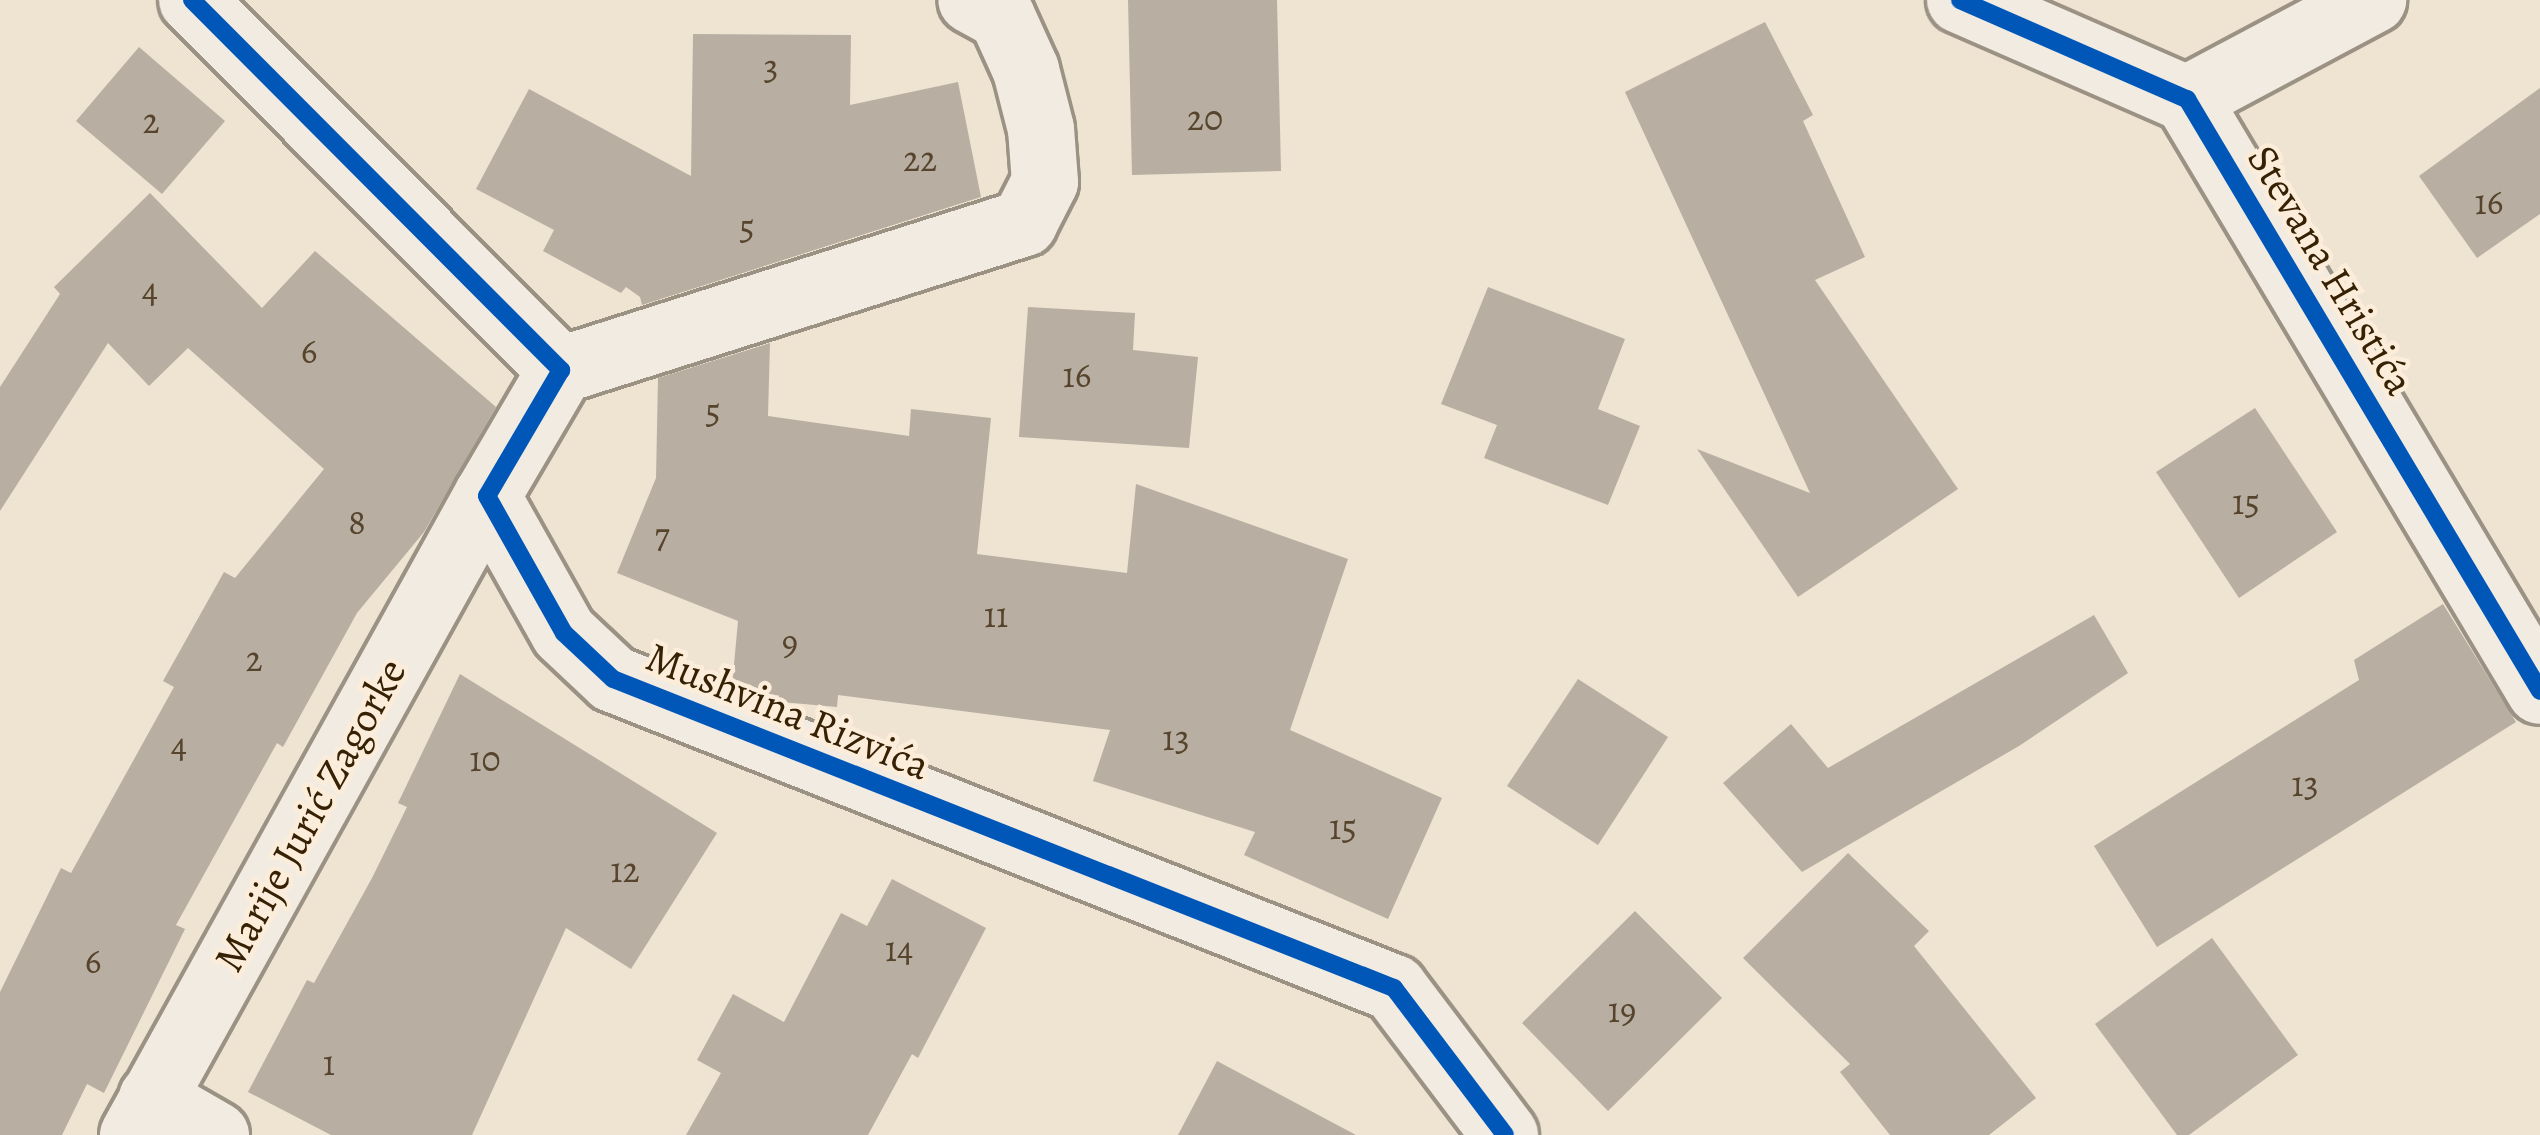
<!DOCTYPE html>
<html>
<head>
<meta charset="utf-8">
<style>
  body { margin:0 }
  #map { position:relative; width:2540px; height:1135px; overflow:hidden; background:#efe3d2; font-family:Alegreya,serif }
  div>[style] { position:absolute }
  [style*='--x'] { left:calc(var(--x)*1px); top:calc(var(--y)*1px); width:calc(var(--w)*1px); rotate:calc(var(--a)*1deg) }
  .building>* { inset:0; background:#b8afa2 }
  .roads { filter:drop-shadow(3px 0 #9b9284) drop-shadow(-3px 0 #9b9284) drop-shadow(0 3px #9b9284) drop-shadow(0 -3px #9b9284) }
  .minor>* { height:66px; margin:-33px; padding:0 33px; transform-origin:33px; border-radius:33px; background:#f1ebe2 }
  .cycleway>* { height:18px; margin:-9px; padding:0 9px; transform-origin:9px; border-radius:9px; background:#0057b8 }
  span { translate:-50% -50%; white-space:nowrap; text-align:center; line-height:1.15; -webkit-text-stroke:9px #fcedda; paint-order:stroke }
  .number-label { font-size:36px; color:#56442c }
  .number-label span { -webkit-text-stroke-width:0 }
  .street-label { font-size:42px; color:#362105 }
</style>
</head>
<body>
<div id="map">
  <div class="building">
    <i style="clip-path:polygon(1128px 0,1277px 0,1281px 171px,1132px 175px)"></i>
    <i style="clip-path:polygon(1765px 22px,1813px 115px,1803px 121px,1865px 257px,1815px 280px,1958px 489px,1798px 597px,1697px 449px,1810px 493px,1625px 92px)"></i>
    <i style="clip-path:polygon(693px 34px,851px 35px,850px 105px,958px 82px,981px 197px,642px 305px,640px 297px,626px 287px,621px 293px,543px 251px,554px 230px,476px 189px,529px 89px,691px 176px)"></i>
    <i style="clip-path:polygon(139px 47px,225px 121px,162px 194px,76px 121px)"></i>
    <i style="clip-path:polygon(2540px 88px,2540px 214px,2477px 258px,2419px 176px)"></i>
    <i style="clip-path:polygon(150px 193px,262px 308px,315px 251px,496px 407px,424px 532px,357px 613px,283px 747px,277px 743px,176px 925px,185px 929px,104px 1093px,87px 1084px,62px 1135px,0 1135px,0 992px,61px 868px,71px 873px,174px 687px,163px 681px,224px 572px,235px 578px,324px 469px,188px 348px,149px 386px,108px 343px,0 511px,0 387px,60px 294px,54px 287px)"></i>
    <i style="clip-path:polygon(1488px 287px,1625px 339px,1598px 409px,1640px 426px,1608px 505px,1484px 458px,1497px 425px,1441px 404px)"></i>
    <i style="clip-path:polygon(1028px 307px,1135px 313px,1133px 350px,1198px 357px,1189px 448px,1019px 437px)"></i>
    <i style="clip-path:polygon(770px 343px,768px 416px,909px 436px,911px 409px,991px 418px,977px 554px,1127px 573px,1136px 484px,1348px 559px,1290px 730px,1442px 798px,1388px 919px,1244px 855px,1255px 832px,1093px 781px,1110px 730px,838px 695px,837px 707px,770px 701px,732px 686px,738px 621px,617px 573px,656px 478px,658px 378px)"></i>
    <i style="clip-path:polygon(2255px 408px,2337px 532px,2239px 598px,2156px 472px)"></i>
    <i style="clip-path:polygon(2443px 604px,2516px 722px,2157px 947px,2094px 846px,2359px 680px,2354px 660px)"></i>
    <i style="clip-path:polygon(2094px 615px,2128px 673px,2019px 746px,1802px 872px,1723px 783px,1791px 724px,1828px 768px)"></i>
    <i style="clip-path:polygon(460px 674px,717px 833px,631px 969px,566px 928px,472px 1135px,331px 1135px,248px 1092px,307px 980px,314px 983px,372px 878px,407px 807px,398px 803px)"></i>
    <i style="clip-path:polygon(1578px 679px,1668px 737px,1598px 845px,1507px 786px)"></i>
    <i style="clip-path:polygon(1848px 853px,1929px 931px,1914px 946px,2036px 1098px,1989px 1135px,1890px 1135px,1840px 1072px,1850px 1064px,1743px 958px)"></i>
    <i style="clip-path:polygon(892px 879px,986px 928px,918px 1058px,912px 1054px,868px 1135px,686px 1135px,721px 1073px,697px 1060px,733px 994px,784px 1022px,841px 913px,867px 926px)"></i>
    <i style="clip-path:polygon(1635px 911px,1722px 998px,1608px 1111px,1522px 1023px)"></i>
    <i style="clip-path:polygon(2212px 938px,2298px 1055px,2189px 1135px,2177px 1135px,2095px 1024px)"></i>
    <i style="clip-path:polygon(1217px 1061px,1356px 1135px,1178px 1135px)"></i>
  </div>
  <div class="roads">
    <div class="minor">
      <i style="--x:192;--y:0;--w:523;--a:45.08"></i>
      <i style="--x:561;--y:370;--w:146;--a:120.4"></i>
      <i style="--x:487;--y:496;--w:157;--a:60.7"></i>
      <i style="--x:564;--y:633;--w:67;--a:43.2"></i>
      <i style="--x:613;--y:679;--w:840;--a:21.59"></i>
      <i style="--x:1394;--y:988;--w:184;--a:52.9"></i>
      <i style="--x:1960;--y:0;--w:248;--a:23.6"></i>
      <i style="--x:2187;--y:99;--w:689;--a:59.19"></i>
      <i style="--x:2187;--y:99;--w:211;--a:-28"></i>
      <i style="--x:561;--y:370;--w:486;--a:-17.6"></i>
      <i style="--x:1024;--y:223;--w:46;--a:-62.9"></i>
      <i style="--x:1045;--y:182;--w:53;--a:-94.3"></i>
      <i style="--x:1041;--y:129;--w:61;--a:-104.3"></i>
      <i style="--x:1026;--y:70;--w:58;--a:-114.4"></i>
      <i style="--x:1002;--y:17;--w:35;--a:-151"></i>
      <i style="--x:152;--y:1098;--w:74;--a:30"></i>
      <i style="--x:133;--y:1135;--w:731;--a:-61.01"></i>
    </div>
  </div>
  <div class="cycleway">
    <i style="--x:192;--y:0;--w:523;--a:45.08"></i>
    <i style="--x:561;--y:370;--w:146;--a:120.4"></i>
    <i style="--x:487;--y:496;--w:157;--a:60.7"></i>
    <i style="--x:564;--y:633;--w:67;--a:43.2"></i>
    <i style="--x:613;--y:679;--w:840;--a:21.59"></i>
    <i style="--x:1394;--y:988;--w:184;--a:52.9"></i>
    <i style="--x:1960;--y:0;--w:248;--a:23.6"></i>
    <i style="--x:2187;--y:99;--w:689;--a:59.19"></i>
  </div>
  <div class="number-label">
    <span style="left:771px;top:67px">3</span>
    <span style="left:1205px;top:118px">20</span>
    <span style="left:151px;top:121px">2</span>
    <span style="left:920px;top:159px">22</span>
    <span style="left:2489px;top:202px">16</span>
    <span style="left:747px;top:227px">5</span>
    <span style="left:150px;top:290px">4</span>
    <span style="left:309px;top:351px">6</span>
    <span style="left:1077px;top:375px">16</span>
    <span style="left:713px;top:411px">5</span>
    <span style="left:2246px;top:502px">15</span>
    <span style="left:357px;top:522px">8</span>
    <span style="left:662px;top:535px">7</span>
    <span style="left:996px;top:615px">11</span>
    <span style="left:790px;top:642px">9</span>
    <span style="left:254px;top:659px">2</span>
    <span style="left:1176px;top:738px">13</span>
    <span style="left:179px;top:745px">4</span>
    <span style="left:485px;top:759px">10</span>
    <span style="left:2305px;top:784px">13</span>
    <span style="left:1343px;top:827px">15</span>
    <span style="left:625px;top:870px">12</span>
    <span style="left:899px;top:949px">14</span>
    <span style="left:93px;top:961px">6</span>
    <span style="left:1622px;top:1010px">19</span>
    <span style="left:329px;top:1063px">1</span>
  </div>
  <div class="street-label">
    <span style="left:2331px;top:270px;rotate:59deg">Stevana Hristića</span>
    <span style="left:788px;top:711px;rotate:22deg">Mushvina Rizvića</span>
    <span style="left:310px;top:815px;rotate:-61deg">Marije Jurić Zagorke</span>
  </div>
</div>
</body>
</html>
